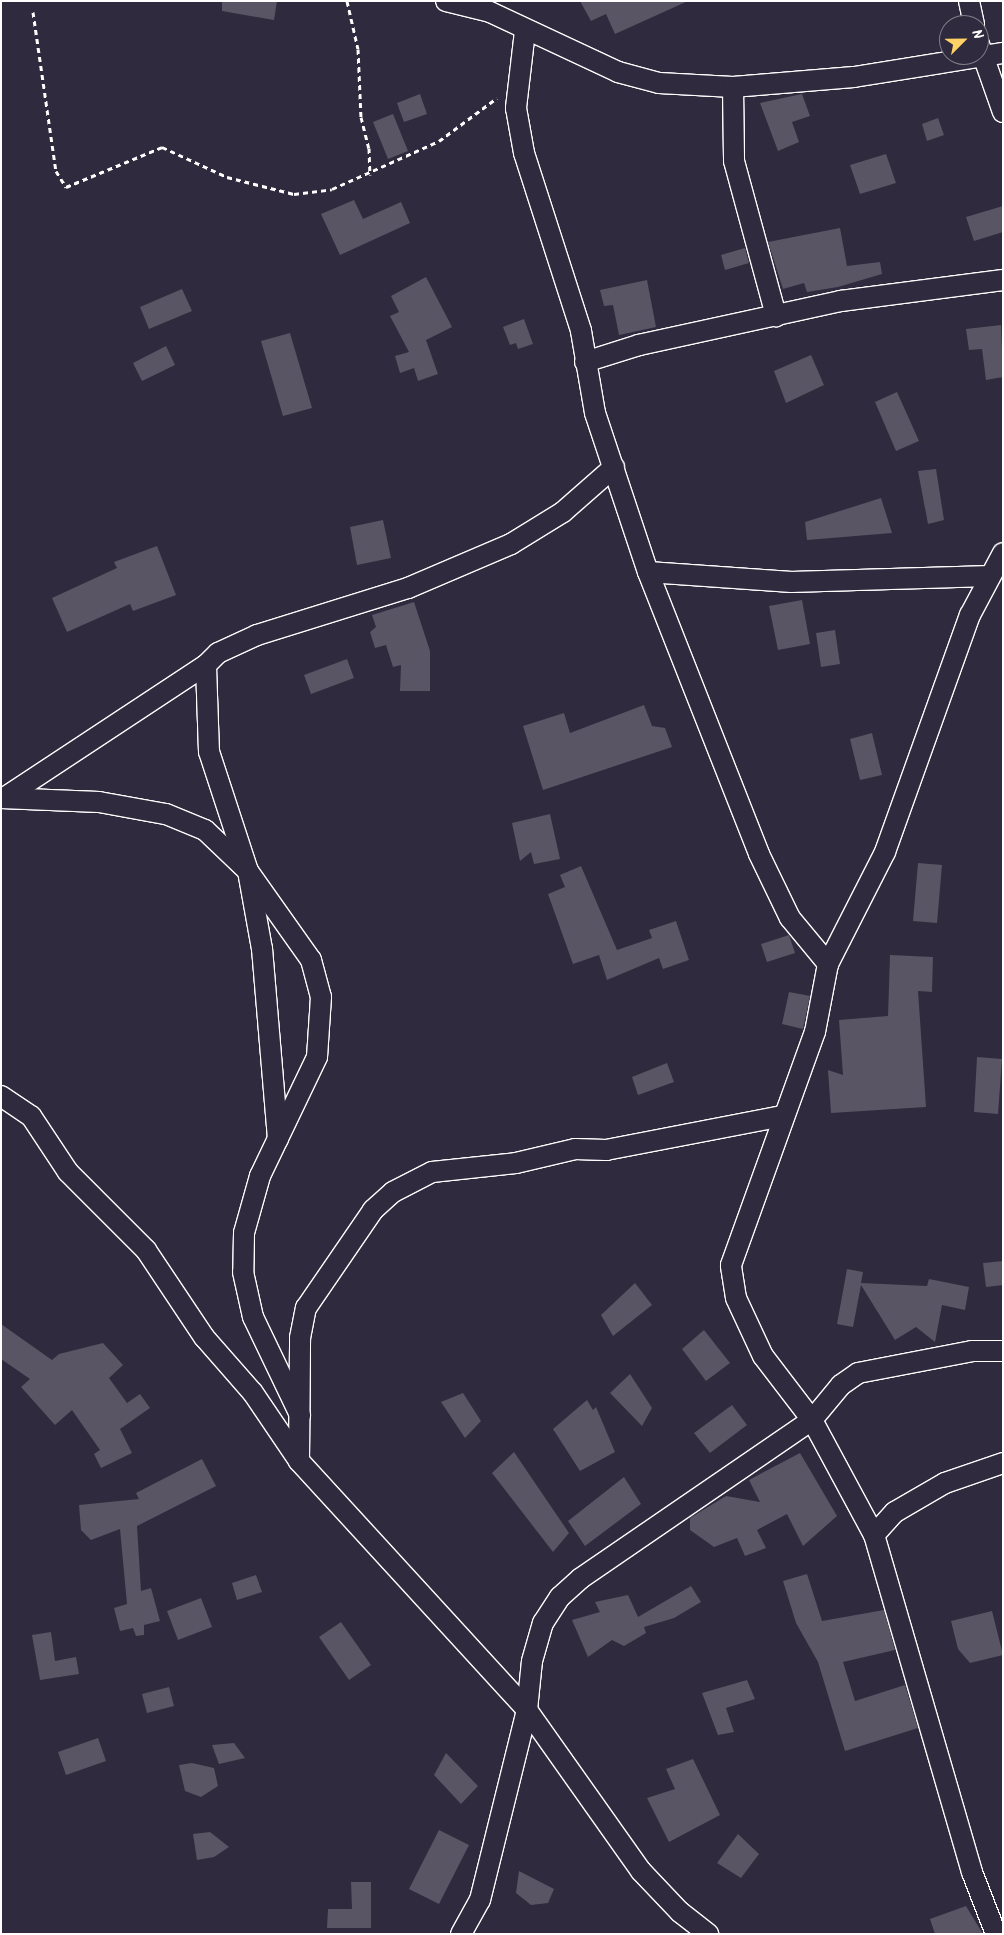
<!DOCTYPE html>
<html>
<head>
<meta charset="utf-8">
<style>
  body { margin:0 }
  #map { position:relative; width:1004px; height:1935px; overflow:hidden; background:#2f2a3d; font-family:Kalam,sans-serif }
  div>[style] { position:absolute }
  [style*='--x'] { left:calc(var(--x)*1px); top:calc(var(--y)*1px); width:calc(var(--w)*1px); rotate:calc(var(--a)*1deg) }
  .building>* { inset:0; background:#595564 }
  .path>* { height:3px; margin-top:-1.5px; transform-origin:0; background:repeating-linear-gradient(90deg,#fff 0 5px,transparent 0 9px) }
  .roads { filter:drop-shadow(1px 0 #fff) drop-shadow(-1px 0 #fff) drop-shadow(0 1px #fff) drop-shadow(0 -1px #fff) }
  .minor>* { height:20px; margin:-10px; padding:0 10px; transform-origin:10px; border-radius:10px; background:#2f2a3d }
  span { translate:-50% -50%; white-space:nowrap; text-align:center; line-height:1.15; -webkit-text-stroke:4.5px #2f2a3d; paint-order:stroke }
  .frame { position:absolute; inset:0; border:2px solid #fff; pointer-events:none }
  .north { position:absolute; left:939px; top:15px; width:50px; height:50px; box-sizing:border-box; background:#2f2a3d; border:1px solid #827f8b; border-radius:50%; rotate:67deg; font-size:14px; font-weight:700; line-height:20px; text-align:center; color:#fff }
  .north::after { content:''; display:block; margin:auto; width:18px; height:22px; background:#ffd166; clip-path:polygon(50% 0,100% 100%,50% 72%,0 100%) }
</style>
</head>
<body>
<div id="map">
  <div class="building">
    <i style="clip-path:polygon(222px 1px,277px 1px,274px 20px,222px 11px)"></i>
    <i style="clip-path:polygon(580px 1px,688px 1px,615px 34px,606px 14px,591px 21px)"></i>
    <i style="clip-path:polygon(420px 94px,427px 114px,404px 122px,397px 103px)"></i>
    <i style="clip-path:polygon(802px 94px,810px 116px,792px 122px,799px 142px,778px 151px,760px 103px)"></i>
    <i style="clip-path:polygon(393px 114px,408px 151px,388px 159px,373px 122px)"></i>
    <i style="clip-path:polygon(938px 118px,944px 135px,927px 141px,922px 124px)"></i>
    <i style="clip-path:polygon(886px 154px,896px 183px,860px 194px,850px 165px)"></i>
    <i style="clip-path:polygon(354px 200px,363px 219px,401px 202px,410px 223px,340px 255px,321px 214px)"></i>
    <i style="clip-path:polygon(1003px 206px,1003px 232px,974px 241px,966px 217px)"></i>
    <i style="clip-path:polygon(840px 228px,847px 266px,880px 262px,882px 274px,838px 287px,807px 292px,804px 283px,783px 289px,768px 242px)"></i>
    <i style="clip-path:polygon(745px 248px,749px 263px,725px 270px,721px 255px)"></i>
    <i style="clip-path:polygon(426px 277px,452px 327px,426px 340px,438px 374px,418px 381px,414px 368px,400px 373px,395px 356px,409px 352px,390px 316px,399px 312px,391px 296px)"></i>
    <i style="clip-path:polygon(647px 280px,656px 327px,619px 335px,613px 305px,604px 306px,600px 290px)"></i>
    <i style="clip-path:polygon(182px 289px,192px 311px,149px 329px,140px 307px)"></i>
    <i style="clip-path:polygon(524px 319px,533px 344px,518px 349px,516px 343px,510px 345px,503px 327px)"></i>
    <i style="clip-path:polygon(1001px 325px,1003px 377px,986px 380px,982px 349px,969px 350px,966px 329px)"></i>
    <i style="clip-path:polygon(290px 333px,312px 408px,283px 416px,261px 341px)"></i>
    <i style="clip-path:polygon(166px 346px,175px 365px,142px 381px,133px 363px)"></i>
    <i style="clip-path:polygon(811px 355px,824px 385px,786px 403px,774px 371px)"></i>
    <i style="clip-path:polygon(897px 392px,919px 441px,896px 451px,875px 402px)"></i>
    <i style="clip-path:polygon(936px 469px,944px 520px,928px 524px,918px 471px)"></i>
    <i style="clip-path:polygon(881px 498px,892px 533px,807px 540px,805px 522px)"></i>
    <i style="clip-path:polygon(383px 520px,391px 558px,357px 565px,350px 527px)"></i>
    <i style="clip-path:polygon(157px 546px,176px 595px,133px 611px,130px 604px,67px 632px,52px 598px,117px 568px,114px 562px)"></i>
    <i style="clip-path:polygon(802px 600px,810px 644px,778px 650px,769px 606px)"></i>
    <i style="clip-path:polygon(414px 602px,430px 651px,430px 691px,400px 691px,401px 665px,393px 667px,386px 645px,375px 648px,370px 632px,376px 627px,372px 615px)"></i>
    <i style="clip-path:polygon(835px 630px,840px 664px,821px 667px,816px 633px)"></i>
    <i style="clip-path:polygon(347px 659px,354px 678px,311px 694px,304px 675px)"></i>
    <i style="clip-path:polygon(644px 705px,652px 726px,665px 728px,672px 747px,543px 790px,523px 726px,564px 713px,570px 733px)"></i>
    <i style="clip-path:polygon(872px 733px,882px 775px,860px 780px,850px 739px)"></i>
    <i style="clip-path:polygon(550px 814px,560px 859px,534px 864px,531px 852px,520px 861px,512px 823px)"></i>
    <i style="clip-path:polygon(918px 863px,942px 865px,937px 923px,913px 921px)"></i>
    <i style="clip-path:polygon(581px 866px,617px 950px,652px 938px,649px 930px,676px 921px,689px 960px,663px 969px,659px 958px,607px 980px,599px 955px,573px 964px,548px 894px,565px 887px,560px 875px)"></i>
    <i style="clip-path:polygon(789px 935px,795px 953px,767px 962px,761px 944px)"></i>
    <i style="clip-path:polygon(890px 955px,933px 957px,932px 992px,918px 991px,926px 1107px,831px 1113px,828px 1070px,843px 1075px,839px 1020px,888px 1016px)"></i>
    <i style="clip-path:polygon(789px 992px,810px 996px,803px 1029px,782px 1024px)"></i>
    <i style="clip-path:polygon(977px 1057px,1002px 1059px,998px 1114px,974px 1112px)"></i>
    <i style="clip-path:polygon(667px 1063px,674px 1082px,638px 1095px,632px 1077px)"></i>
    <i style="clip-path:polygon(1003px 1261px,1003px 1285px,986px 1287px,983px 1263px)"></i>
    <i style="clip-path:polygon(847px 1269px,863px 1272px,861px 1283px,927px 1286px,929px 1279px,969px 1287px,965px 1310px,942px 1305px,935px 1342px,916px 1327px,895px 1340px,861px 1285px,853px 1327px,837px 1324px)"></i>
    <i style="clip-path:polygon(635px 1283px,652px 1305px,613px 1336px,601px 1315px)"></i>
    <i style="clip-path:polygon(1px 1324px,52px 1360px,59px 1354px,103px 1343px,123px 1365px,109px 1378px,127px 1403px,140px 1394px,150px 1408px,120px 1429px,132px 1453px,101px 1468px,94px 1454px,100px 1450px,72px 1410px,55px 1425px,21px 1387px,30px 1379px,1px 1359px)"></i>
    <i style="clip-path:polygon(704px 1330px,730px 1363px,706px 1381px,682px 1349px)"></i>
    <i style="clip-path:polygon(630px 1374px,652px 1408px,642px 1426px,610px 1393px)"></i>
    <i style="clip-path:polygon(463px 1393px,481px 1421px,465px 1438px,441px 1402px)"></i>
    <i style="clip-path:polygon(587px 1400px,593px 1410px,596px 1407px,615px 1452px,580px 1471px,553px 1429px)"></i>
    <i style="clip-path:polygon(732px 1405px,747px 1425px,710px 1453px,694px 1433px)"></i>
    <i style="clip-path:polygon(514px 1452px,569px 1533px,553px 1552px,492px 1473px)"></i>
    <i style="clip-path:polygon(800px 1453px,837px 1516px,803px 1546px,787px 1514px,757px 1530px,766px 1548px,745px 1556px,737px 1538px,714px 1547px,690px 1530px,690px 1518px,726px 1496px,760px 1502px,749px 1480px)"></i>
    <i style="clip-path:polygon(202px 1459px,216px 1486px,137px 1526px,141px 1591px,151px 1588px,160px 1621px,144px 1625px,144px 1635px,136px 1636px,133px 1628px,120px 1631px,114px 1608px,127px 1604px,120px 1529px,91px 1540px,81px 1530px,79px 1505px,139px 1499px,136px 1493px)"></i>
    <i style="clip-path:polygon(624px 1477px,641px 1504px,585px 1546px,568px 1521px)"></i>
    <i style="clip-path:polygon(807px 1574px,822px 1621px,884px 1610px,895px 1650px,843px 1662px,855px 1701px,905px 1685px,918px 1728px,845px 1751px,818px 1662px,796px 1623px,783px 1581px)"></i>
    <i style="clip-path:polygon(256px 1575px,262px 1592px,237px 1600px,232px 1583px)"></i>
    <i style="clip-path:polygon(691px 1586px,701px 1602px,674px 1618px,644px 1627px,646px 1633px,624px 1646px,612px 1640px,588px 1657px,572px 1620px,600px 1612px,595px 1602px,628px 1595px,638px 1617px)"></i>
    <i style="clip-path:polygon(201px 1598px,212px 1627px,178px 1640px,167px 1611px)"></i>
    <i style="clip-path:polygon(992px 1611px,1003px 1655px,970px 1663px,958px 1649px,951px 1621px)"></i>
    <i style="clip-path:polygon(341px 1622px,371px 1665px,349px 1680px,319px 1637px)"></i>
    <i style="clip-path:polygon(51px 1632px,55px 1661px,76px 1657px,79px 1674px,40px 1680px,32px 1635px)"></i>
    <i style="clip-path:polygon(747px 1680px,755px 1699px,726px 1708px,734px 1732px,718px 1735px,702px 1693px)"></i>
    <i style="clip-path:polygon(169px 1687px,174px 1706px,147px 1713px,142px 1694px)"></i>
    <i style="clip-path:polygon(98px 1738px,106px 1761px,66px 1775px,58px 1752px)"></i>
    <i style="clip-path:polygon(234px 1743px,245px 1758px,219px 1764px,212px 1745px)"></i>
    <i style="clip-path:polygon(446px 1753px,478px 1786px,461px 1804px,434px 1775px)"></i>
    <i style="clip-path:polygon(693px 1759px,720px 1815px,669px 1842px,647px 1798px,675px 1789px,666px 1769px)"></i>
    <i style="clip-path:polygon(192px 1763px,214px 1768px,218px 1786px,201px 1797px,185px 1791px,179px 1765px)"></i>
    <i style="clip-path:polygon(439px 1830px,469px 1845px,439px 1904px,409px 1889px)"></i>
    <i style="clip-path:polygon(210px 1832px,229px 1847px,214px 1857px,197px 1860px,193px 1834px)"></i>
    <i style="clip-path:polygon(738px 1834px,759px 1854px,741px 1878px,717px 1863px)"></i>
    <i style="clip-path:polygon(519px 1871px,554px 1889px,548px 1903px,531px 1905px,516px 1893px)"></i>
    <i style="clip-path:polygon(351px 1882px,371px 1882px,371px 1928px,327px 1928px,328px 1909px,352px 1909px)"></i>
    <i style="clip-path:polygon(966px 1906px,983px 1934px,935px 1934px,930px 1919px)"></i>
  </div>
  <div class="path">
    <i style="--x:347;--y:1;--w:49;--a:77.1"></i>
    <i style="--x:358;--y:49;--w:68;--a:87.5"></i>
    <i style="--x:361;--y:117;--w:32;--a:76"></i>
    <i style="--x:369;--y:148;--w:27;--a:88"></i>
    <i style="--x:33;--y:12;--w:161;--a:81.8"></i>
    <i style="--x:56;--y:171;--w:19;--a:58"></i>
    <i style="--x:66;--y:187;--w:104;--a:-22.6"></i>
    <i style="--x:162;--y:147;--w:72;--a:24.8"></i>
    <i style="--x:227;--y:177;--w:69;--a:14.2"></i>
    <i style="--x:294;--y:194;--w:38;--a:-7"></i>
    <i style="--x:332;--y:189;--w:117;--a:-24.2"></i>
    <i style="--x:439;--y:141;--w:72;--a:-36.6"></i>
  </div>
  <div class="roads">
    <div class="minor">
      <i style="--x:446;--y:1;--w:45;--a:14"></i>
      <i style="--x:490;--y:12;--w:141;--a:25.1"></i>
      <i style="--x:618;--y:72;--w:42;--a:15"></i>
      <i style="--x:659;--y:83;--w:74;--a:3.1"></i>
      <i style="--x:733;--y:87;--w:121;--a:-4.7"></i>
      <i style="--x:854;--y:77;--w:151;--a:-9.2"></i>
      <i style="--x:969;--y:1;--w:25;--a:78"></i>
      <i style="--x:525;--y:31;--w:78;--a:96.7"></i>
      <i style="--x:516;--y:108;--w:46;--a:79.9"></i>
      <i style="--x:524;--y:153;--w:187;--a:72.2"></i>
      <i style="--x:581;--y:331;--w:83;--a:80.3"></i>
      <i style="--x:595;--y:413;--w:168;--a:71.6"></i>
      <i style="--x:648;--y:572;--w:303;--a:68.5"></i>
      <i style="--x:759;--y:854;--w:71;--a:64.2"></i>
      <i style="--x:790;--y:918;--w:60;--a:50.4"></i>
      <i style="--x:979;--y:44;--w:72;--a:70.6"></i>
      <i style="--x:733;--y:87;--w:74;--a:89.2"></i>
      <i style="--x:734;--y:161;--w:161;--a:74.8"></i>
      <i style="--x:585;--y:362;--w:57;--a:-17.5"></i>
      <i style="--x:639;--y:345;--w:207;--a:-12.3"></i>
      <i style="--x:841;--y:301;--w:163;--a:-7.4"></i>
      <i style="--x:648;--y:572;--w:144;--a:4"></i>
      <i style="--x:792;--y:582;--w:197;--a:-1.7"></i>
      <i style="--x:7;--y:796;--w:238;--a:-33.4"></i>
      <i style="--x:1;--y:798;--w:98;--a:2.3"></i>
      <i style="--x:99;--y:802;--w:68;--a:10.2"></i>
      <i style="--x:166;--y:814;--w:42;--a:22.3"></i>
      <i style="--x:205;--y:830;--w:59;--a:43.6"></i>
      <i style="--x:248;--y:871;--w:109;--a:54.7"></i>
      <i style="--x:311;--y:960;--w:38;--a:75"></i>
      <i style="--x:321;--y:997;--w:60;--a:93.8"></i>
      <i style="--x:317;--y:1057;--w:132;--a:115.6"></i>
      <i style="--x:260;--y:1176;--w:59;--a:105.7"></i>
      <i style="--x:244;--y:1233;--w:39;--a:91"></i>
      <i style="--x:243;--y:1272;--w:46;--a:77.5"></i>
      <i style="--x:253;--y:1317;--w:109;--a:64.4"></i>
      <i style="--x:1;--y:1096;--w:36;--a:34"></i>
      <i style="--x:31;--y:1116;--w:67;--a:56.5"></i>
      <i style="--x:68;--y:1172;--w:110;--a:45"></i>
      <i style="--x:146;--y:1250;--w:105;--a:56.3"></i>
      <i style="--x:204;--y:1337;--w:74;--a:48.8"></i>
      <i style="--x:253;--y:1393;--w:82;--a:55.9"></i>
      <i style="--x:299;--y:1461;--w:338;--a:47.5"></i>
      <i style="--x:527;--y:1710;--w:197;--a:54.7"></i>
      <i style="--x:641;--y:1871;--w:57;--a:46.4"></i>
      <i style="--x:680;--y:1912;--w:36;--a:38"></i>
      <i style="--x:278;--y:1139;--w:191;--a:-94.8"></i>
      <i style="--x:262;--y:949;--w:79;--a:-100.2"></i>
      <i style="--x:248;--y:871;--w:125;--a:-108.1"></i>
      <i style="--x:209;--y:752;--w:87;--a:-92"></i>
      <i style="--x:206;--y:665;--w:17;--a:-45"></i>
      <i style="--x:218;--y:653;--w:43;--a:-24.8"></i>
      <i style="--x:257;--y:635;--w:158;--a:-17.3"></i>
      <i style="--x:408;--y:588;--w:112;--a:-23.1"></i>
      <i style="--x:511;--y:544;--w:61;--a:-31.6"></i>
      <i style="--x:563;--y:512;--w:68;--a:-41.4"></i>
      <i style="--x:299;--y:1461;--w:123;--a:-89.5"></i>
      <i style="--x:300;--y:1338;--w:31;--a:-79"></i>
      <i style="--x:306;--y:1308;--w:119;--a:-55.6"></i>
      <i style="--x:373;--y:1210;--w:27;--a:-42"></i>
      <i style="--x:393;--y:1192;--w:44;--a:-27.1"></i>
      <i style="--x:432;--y:1172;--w:84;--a:-6.1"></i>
      <i style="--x:516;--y:1163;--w:61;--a:-13.3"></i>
      <i style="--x:575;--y:1149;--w:31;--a:2"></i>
      <i style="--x:606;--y:1150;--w:179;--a:-10.9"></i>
      <i style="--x:874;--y:1535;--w:31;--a:-48"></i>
      <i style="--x:895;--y:1512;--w:58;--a:-30.1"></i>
      <i style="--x:945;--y:1483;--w:61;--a:-19"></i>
      <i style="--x:461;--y:1934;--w:39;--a:-61"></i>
      <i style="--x:480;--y:1900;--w:196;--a:-76.1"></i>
      <i style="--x:527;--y:1710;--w:49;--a:-84.2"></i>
      <i style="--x:532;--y:1661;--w:40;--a:-74"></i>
      <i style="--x:543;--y:1623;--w:31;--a:-57"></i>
      <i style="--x:560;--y:1597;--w:28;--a:-42"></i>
      <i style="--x:581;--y:1578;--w:280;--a:-34.4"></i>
      <i style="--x:812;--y:1420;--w:45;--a:-50.4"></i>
      <i style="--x:841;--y:1385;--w:21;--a:-35"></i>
      <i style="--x:858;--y:1373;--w:116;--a:-10.9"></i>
      <i style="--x:972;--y:1351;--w:31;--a:0"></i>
      <i style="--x:996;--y:1934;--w:66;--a:-111.2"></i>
      <i style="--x:972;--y:1872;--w:351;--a:-106.2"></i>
      <i style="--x:874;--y:1535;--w:131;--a:-118.3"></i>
      <i style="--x:812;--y:1420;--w:81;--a:-127.4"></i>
      <i style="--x:763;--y:1356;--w:64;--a:-115"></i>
      <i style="--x:736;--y:1298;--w:33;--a:-99"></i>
      <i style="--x:731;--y:1265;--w:248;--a:-70.2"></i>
      <i style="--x:815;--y:1032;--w:69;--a:-79.2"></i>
      <i style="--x:828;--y:964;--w:126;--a:-63"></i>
      <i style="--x:885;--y:852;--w:252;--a:-70.3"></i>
      <i style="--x:970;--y:615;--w:70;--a:-62"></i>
    </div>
  </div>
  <div class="frame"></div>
  <div class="north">N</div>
</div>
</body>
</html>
